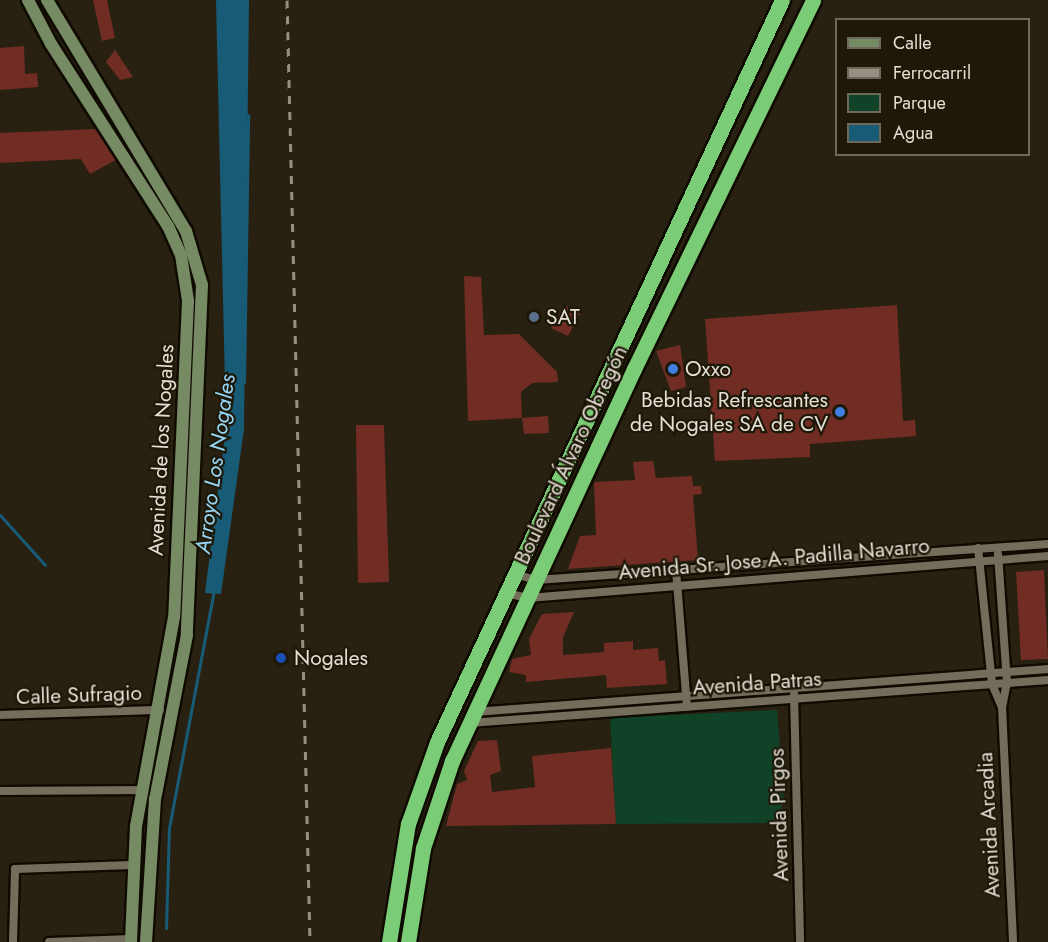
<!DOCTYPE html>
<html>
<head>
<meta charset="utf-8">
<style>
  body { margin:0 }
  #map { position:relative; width:1048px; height:942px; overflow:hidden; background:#282111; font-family:Jost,sans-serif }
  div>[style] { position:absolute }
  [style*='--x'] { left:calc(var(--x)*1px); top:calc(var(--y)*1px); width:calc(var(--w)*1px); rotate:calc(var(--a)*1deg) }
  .green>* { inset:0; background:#104227 }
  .water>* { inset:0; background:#185b77 }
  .stream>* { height:3px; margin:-1.5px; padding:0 1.5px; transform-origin:1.5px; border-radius:1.5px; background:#185b77 }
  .building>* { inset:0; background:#712d23 }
  .roads { filter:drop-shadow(2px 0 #100b01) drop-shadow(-2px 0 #100b01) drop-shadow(0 2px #100b01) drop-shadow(0 -2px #100b01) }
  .street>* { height:8px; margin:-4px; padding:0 4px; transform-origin:4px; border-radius:4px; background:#746d5b }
  .secondary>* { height:12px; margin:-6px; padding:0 6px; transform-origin:6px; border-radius:6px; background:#768a63 }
  .highway>* { height:15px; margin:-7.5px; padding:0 7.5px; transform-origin:7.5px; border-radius:7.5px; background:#7bcc76 }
  .rail>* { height:3px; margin-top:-1.5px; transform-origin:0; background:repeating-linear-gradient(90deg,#959083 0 8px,transparent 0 16px) }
  .dots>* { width:16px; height:16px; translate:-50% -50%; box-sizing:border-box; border:3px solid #1e1808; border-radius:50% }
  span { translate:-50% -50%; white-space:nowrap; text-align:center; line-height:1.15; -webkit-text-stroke:4.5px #1e1808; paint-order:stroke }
  .poi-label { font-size:21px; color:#e3dfd5 }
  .left { translate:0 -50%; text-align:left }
  .right { translate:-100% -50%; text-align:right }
  .street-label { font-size:21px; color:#e3dfd5 }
  .water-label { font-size:22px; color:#96d4f4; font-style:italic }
  .legend { position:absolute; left:835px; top:18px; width:195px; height:138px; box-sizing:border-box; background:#1e1808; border:2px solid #6d685a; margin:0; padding:8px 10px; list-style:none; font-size:18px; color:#e3dfd5 }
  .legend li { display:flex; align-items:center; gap:12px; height:30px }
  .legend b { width:30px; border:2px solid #6d685a }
</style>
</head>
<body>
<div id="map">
  <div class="green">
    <i style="clip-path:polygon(777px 710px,784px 801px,775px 823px,616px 824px,610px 718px)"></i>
  </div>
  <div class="water">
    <i style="clip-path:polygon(216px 0,249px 0,244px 429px,221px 594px,205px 593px,226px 428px)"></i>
  </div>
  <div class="stream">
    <i style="--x:244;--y:382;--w:267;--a:-89.1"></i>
    <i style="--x:0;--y:515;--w:67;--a:48"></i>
    <i style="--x:166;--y:928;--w:100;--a:-88.3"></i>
    <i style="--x:169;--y:828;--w:242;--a:-79.3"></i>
  </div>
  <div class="building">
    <i style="clip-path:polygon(93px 0,107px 0,115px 38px,102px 41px)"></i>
    <i style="clip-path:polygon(24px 46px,25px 74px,37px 73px,38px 87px,0 90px,0 48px)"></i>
    <i style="clip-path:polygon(115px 50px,133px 77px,120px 80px,106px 62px)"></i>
    <i style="clip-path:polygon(96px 129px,116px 160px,90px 174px,81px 159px,0 163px,0 133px)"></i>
    <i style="clip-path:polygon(464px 276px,481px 277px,484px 335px,519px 334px,557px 372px,558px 382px,532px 383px,521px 392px,522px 418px,468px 421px)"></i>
    <i style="clip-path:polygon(564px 305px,580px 313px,568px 336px,551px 328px)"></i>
    <i style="clip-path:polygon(897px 305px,903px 421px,915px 420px,916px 436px,810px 444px,810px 457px,715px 461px,705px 319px)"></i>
    <i style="clip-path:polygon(680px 345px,686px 387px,671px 391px,656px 351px)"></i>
    <i style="clip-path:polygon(548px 416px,549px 433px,524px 434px,522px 418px)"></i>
    <i style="clip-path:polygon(356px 425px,384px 425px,389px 582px,358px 583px)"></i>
    <i style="clip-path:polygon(653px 461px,656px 478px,692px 476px,693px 486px,701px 486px,702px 494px,693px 495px,698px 560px,568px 569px,580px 536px,596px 535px,594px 482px,635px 480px,633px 462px)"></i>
    <i style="clip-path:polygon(1044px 570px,1048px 659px,1021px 660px,1016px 572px)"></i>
    <i style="clip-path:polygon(574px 612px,563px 637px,563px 655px,604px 652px,604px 643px,633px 641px,633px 650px,658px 648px,659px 661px,665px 660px,667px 684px,607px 688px,606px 675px,526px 682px,526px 675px,509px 672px,512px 659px,531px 655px,529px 639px,542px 614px)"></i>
    <i style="clip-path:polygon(497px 740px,501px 771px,490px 775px,492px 792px,535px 787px,532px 756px,611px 748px,616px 824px,446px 826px,457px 784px,467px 780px,464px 771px,478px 741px)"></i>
  </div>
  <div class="roads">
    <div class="street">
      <i style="--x:978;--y:548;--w:137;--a:84.1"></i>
      <i style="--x:992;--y:684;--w:25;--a:67"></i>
      <i style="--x:998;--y:554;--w:128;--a:86"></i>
      <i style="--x:1007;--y:682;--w:25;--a:101"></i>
      <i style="--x:1002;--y:707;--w:235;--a:87.3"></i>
      <i style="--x:676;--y:570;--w:137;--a:85.4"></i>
      <i style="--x:514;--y:574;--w:23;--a:15"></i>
      <i style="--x:536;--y:580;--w:513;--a:-4.02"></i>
      <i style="--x:505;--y:593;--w:24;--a:12"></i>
      <i style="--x:528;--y:598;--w:522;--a:-4.62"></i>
      <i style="--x:794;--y:694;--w:248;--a:88.6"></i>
      <i style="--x:474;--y:712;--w:576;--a:-4.28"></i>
      <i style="--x:0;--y:715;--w:160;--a:-1.8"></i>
      <i style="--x:469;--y:723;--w:581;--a:-4.25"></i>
      <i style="--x:0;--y:791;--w:143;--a:-0.4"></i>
      <i style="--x:13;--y:942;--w:73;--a:-88.4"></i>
      <i style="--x:15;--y:869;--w:117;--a:-2"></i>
      <i style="--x:49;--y:942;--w:82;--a:-2.1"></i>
    </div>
    <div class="secondary">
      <i style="--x:28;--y:0;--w:50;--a:62.4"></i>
      <i style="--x:51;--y:44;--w:216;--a:57.3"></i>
      <i style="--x:168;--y:226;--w:32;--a:66"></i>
      <i style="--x:181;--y:255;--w:47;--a:81.3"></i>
      <i style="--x:188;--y:301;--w:316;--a:92.5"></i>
      <i style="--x:174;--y:617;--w:212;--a:100.3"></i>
      <i style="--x:136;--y:826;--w:116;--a:92.5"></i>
      <i style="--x:47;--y:0;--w:270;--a:59"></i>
      <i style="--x:186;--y:231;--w:56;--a:73.5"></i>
      <i style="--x:202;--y:285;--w:350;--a:92.5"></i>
      <i style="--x:187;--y:635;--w:167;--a:101"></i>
      <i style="--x:155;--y:799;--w:143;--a:93.6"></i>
    </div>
    <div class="highway">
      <i style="--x:389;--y:942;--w:120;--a:-80.9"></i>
      <i style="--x:408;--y:824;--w:87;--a:-70.5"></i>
      <i style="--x:437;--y:742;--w:818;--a:-65.06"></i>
      <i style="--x:408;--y:942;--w:95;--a:-80.9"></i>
      <i style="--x:423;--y:848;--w:92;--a:-71.6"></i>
      <i style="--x:452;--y:761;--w:432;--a:-65.1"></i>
      <i style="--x:634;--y:369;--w:410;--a:-64.1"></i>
    </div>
  </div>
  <div class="rail">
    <i style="--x:287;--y:0;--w:942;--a:88.6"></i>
  </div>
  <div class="dots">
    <i style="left:534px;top:317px;background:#5c6f8a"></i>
    <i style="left:673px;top:369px;background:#3f7fe0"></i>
    <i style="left:840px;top:412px;background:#3f7fe0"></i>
    <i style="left:281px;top:658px;background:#1a4fb4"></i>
  </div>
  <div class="poi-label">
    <span class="left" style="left:546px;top:317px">SAT</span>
    <span class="left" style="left:685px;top:369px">Oxxo</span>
    <span class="right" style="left:828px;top:412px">Bebidas Refrescantes<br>de Nogales SA de CV</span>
    <span class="left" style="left:294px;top:658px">Nogales</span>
  </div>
  <div class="street-label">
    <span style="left:161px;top:450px;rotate:-87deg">Avenida de los Nogales</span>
    <span style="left:571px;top:455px;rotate:-65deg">Boulevard Álvaro Obregón</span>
    <span style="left:774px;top:559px;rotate:-5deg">Avenida Sr. Jose A. Padilla Navarro</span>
    <span style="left:757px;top:683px;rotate:-4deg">Avenida Patras</span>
    <span style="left:79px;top:695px;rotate:-2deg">Calle Sufragio</span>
    <span style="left:779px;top:815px;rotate:-92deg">Avenida Pirgos</span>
    <span style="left:989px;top:825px;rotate:-93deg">Avenida Arcadia</span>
  </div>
  <div class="water-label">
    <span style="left:215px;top:464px;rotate:-82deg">Arroyo Los Nogales</span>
  </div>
  <ul class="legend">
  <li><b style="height:8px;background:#768a63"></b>Calle</li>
  <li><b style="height:8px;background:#959083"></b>Ferrocarril</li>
  <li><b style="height:16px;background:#104227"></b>Parque</li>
  <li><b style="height:16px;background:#185b77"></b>Agua</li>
  </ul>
</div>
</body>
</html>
